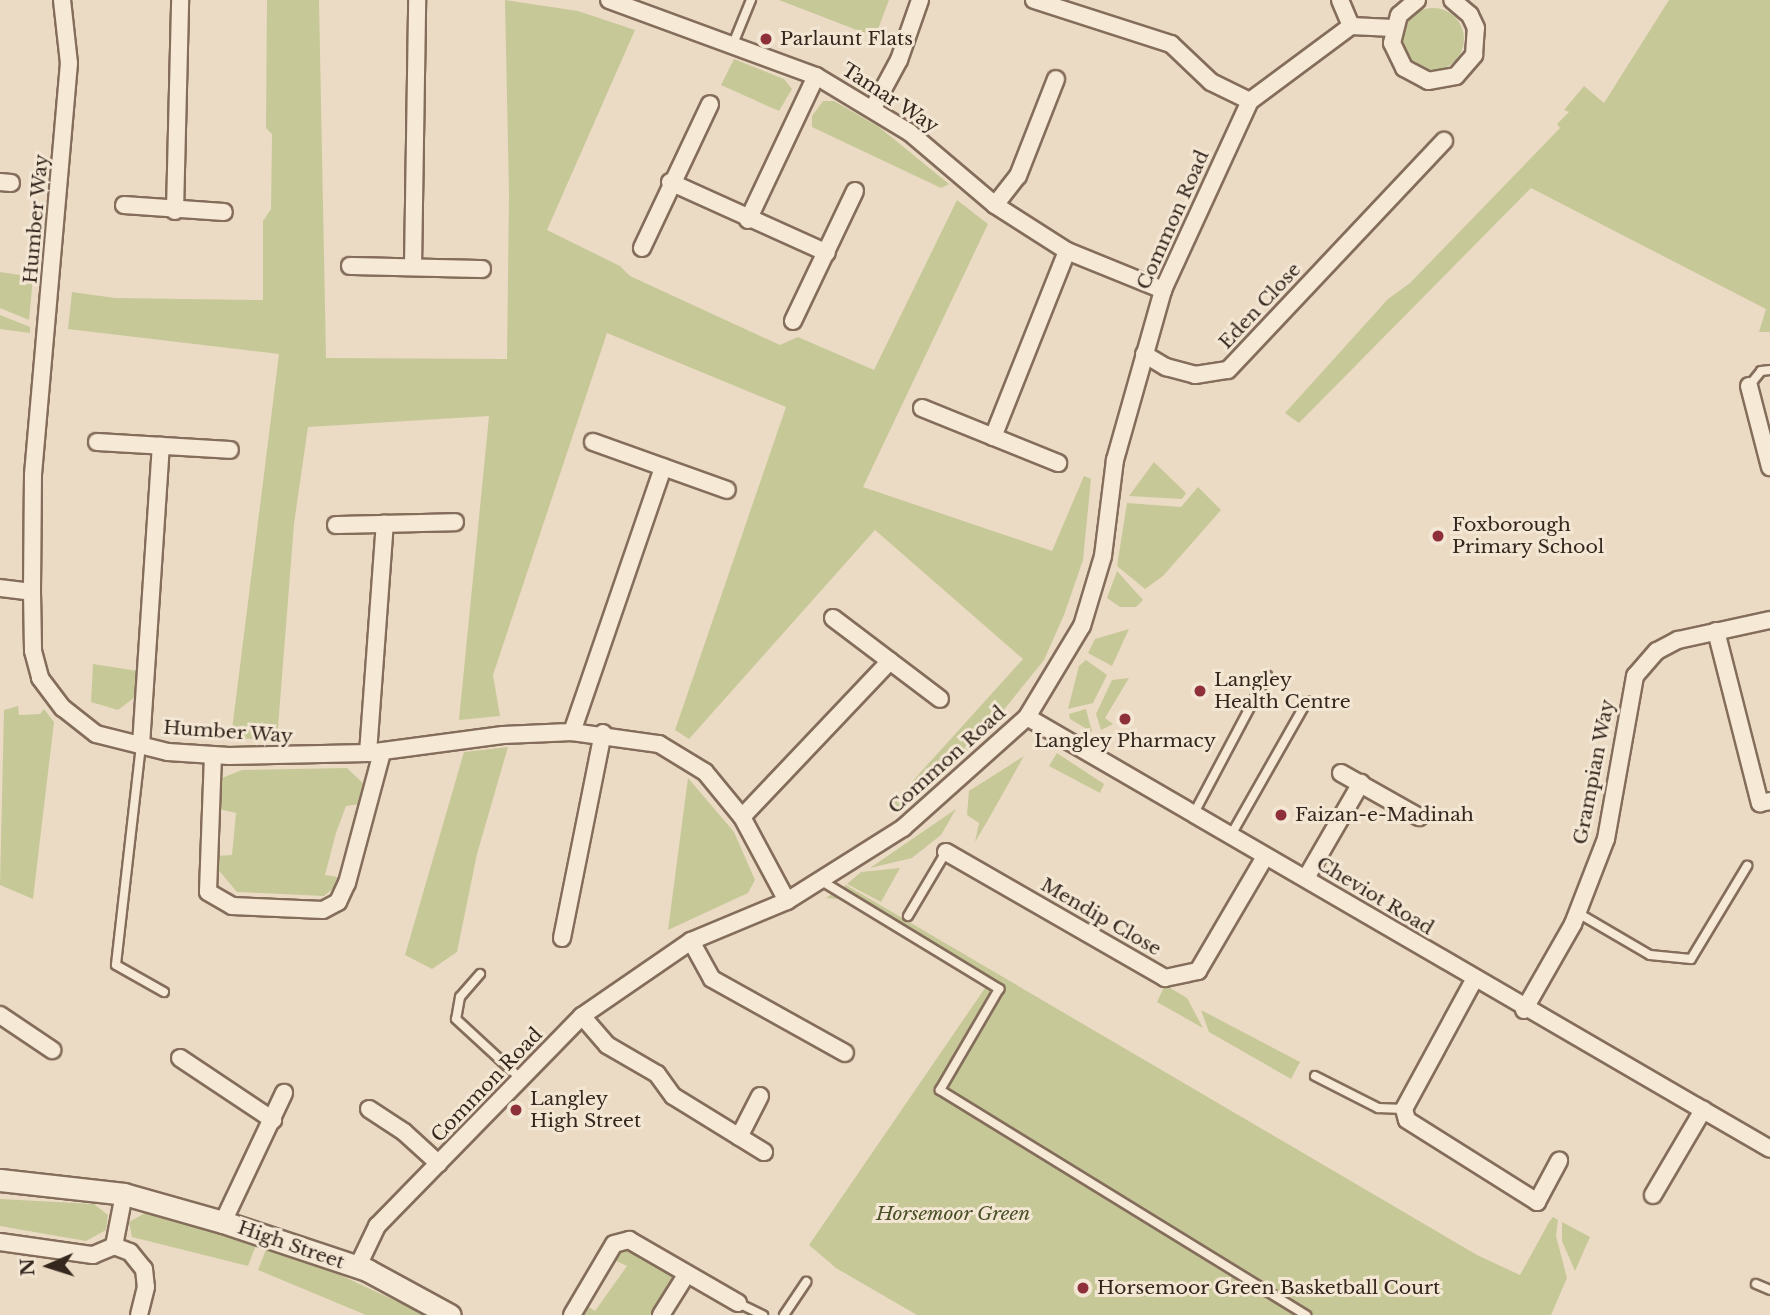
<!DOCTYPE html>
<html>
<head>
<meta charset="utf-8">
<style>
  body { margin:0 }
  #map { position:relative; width:1770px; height:1315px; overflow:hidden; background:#ebdbc4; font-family:"Libre Baskerville",serif }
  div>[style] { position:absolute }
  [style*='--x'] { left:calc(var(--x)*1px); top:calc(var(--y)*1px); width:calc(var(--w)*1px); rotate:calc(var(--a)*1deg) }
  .green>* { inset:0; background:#c7c898 }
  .round { border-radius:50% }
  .roads { filter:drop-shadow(2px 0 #846d5b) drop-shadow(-2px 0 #846d5b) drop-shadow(0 2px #846d5b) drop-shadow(0 -2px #846d5b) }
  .service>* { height:8px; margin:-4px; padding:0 4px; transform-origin:4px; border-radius:4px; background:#f6e9d6 }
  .minor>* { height:16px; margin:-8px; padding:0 8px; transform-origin:8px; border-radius:8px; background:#f6e9d6 }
  .secondary>* { height:21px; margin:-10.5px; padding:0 10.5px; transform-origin:10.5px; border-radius:10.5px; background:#f6e9d6 }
  .dots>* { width:19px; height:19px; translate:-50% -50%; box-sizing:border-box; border:4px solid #f3e6d3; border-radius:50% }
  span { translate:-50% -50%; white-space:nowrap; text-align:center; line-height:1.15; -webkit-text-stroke:6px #f3e6d3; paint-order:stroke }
  .poi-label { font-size:19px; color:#35271e }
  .left { translate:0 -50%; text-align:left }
  .street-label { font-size:19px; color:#35271e }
  .park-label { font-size:19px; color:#4a5027; font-style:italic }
  .north { position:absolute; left:14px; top:1231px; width:70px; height:70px; -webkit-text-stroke:5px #f3e6d3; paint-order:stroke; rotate:267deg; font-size:19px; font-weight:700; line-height:28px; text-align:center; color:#35271e }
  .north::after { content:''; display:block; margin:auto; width:24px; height:32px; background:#35271e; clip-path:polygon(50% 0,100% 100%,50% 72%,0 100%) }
</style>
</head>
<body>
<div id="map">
  <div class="green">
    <i style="clip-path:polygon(267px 0,319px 0,326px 358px,507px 359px,509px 194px,505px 0,578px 11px,635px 30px,547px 230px,620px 266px,630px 276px,780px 345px,798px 337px,874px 370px,957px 200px,988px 224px,863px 487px,1052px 551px,1084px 476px,1091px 479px,1083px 560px,1064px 615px,1044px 660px,977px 743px,898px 810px,891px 805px,1023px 659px,875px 530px,689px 739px,675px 730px,786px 407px,607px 333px,493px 675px,500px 716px,459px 720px,489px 416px,308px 427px,294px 524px,277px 740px,231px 738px,279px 354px,68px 329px,72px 292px,115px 298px,263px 300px,263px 221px,271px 209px,272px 134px,266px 128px)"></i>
    <i style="clip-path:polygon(779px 0,889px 0,875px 37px)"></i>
    <i style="clip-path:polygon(1669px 0,1770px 0,1770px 332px,1759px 332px,1766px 309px,1531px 188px,1299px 423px,1285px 413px,1388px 299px,1410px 283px,1560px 128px,1557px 124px,1569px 112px,1564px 110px,1584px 86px,1604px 103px)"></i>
    <i class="round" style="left:1402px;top:8px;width:62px;height:62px"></i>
    <i style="clip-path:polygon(734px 59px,784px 79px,792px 89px,779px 111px,721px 85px)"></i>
    <i style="clip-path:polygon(823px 101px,834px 101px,879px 127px,949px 184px,941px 188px,812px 127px,812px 116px)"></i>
    <i style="clip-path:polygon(0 272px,33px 277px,29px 320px,0 308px)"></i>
    <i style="clip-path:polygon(0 315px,30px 327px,30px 333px,0 329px)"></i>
    <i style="clip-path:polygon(1154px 462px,1186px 493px,1182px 499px,1129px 496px)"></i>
    <i style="clip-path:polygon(1198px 487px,1221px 510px,1163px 576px,1145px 589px,1117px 566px,1127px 503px,1181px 507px)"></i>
    <i style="clip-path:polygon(1117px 571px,1143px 600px,1136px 607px,1120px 607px,1107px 598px)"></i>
    <i style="clip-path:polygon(1129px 629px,1112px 666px,1088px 653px,1095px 639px)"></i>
    <i style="clip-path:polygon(1086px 660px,1107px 675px,1093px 703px,1068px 709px,1079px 666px)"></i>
    <i style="clip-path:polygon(93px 664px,138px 671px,135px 697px,118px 710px,91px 702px)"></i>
    <i style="clip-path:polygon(1129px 678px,1105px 718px,1113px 724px,1101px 730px,1096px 714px,1112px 680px)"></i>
    <i style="clip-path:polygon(18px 706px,19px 715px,40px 714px,44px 709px,54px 722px,33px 899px,0 885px,4px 710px)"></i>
    <i style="clip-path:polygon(1086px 709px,1092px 732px,1070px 719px,1069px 714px)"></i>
    <i style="clip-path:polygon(508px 747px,477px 854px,457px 952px,432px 969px,405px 955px,464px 752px)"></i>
    <i style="clip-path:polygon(1057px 753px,1104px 784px,1100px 793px,1049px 766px)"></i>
    <i style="clip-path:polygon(1024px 756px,988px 820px,975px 842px,979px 823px,967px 815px,969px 791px)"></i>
    <i style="clip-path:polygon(347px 768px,367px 787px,360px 804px,346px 806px,336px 833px,325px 875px,338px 877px,337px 885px,324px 896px,237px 892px,215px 866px,216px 856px,232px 855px,236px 813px,219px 809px,222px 778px,242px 770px)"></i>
    <i style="clip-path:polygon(688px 778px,734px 832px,755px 880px,748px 893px,668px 930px)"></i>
    <i style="clip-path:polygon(956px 809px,941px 835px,912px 858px,870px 868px)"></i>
    <i style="clip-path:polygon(900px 868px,881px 902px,847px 884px,861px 872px)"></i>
    <i style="clip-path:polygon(846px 885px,1477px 1255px,1520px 1275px,1549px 1222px,1553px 1217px,1558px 1220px,1556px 1236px,1567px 1278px,1551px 1315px,917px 1315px,836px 1268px,809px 1245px,985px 988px,984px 980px,851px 900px,826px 898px)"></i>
    <i style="clip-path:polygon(1165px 985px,1187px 998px,1203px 1028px,1157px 1002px)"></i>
    <i style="clip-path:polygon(1201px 1010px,1300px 1062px,1291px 1079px,1209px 1032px)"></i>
    <i style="clip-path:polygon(0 1199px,94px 1204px,108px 1215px,106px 1230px,86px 1241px,0 1226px)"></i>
    <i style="clip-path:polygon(147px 1212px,256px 1245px,248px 1266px,132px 1237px,129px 1222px)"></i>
    <i style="clip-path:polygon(1562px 1222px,1590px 1237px,1575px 1271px,1562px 1241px)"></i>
    <i style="clip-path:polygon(267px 1247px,338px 1274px,426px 1315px,366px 1315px,258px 1270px)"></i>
    <i style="clip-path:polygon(644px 1248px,672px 1265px,675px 1276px,650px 1315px,578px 1315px,584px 1304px,595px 1311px,627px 1266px,614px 1260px,624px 1249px)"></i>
  </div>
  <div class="roads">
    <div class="service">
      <i style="--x:733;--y:44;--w:48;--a:-67.8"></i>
      <i style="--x:1749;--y:386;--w:19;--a:-51"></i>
      <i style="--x:1761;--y:371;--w:9;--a:-6"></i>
      <i style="--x:141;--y:745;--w:221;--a:96.5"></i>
      <i style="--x:116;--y:965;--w:55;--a:29.4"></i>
      <i style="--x:1193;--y:815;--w:158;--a:-62.1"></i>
      <i style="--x:1231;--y:835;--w:154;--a:-60.4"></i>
      <i style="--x:820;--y:880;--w:210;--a:31.3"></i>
      <i style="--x:999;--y:989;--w:117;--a:120.3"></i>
      <i style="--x:940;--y:1090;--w:430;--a:31.6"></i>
      <i style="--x:1578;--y:913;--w:83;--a:30.3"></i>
      <i style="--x:1650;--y:955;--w:41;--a:5.6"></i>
      <i style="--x:1691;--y:959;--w:109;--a:-58.9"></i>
      <i style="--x:908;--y:916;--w:74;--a:-59.3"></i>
      <i style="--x:480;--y:974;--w:30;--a:131"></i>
      <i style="--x:460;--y:997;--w:22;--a:100"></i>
      <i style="--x:456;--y:1019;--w:88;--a:42.7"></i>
      <i style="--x:1315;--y:1076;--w:71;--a:26.9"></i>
      <i style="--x:1378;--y:1108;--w:26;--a:2"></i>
      <i style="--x:1756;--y:1284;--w:15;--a:23"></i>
      <i style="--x:738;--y:1303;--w:28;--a:26"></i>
      <i style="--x:784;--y:1315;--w:40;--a:-56"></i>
    </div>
    <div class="minor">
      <i style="--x:62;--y:0;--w:63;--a:83.7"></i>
      <i style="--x:69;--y:63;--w:414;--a:95"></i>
      <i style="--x:33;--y:475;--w:117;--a:90.5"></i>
      <i style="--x:32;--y:592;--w:59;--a:89"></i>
      <i style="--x:33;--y:651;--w:28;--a:75"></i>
      <i style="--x:40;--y:678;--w:38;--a:53"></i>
      <i style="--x:63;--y:708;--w:42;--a:38.2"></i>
      <i style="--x:96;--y:734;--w:74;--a:14"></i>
      <i style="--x:168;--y:752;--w:61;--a:3.8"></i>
      <i style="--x:229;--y:756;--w:139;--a:-1.2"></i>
      <i style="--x:368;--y:753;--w:136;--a:-7.6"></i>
      <i style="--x:503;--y:735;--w:69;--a:-2.5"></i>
      <i style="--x:572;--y:732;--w:88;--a:7.9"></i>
      <i style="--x:659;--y:744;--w:54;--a:31.3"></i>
      <i style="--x:705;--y:772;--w:58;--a:50.6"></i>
      <i style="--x:742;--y:817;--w:95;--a:61.8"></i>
      <i style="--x:609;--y:0;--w:221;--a:20.2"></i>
      <i style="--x:816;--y:76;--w:109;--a:31.1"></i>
      <i style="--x:909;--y:132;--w:113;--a:40.3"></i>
      <i style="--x:995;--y:205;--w:85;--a:32.6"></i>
      <i style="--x:1067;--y:251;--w:104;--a:22.1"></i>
      <i style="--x:1034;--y:0;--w:144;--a:17.8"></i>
      <i style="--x:1171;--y:44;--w:55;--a:43.5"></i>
      <i style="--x:1211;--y:82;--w:43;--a:26"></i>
      <i style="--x:1340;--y:0;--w:28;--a:67"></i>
      <i style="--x:1417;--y:0;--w:23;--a:140"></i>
      <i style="--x:1399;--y:15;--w:29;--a:104"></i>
      <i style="--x:1392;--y:43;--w:28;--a:64"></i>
      <i style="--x:1404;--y:68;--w:27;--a:28"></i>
      <i style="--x:1428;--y:81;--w:28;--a:-10"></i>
      <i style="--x:1456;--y:76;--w:28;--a:-49"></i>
      <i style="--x:1474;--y:55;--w:27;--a:-86"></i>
      <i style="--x:1476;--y:28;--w:14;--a:-115"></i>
      <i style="--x:1470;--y:15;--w:23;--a:-140"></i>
      <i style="--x:873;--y:108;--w:55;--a:-61.6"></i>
      <i style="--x:899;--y:60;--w:64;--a:-70.7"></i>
      <i style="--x:0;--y:182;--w:11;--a:5"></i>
      <i style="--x:670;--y:182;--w:172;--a:24.3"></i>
      <i style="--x:124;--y:205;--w:100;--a:4"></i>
      <i style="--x:995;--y:205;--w:37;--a:-52"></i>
      <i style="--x:1018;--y:176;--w:104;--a:-68.6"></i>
      <i style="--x:175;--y:211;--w:211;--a:-88.6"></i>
      <i style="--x:748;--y:220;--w:159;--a:-64.7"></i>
      <i style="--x:642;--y:248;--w:159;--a:-64.7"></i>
      <i style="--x:350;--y:266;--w:132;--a:1.3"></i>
      <i style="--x:413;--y:267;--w:267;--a:-89.1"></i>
      <i style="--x:793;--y:321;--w:144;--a:-64.5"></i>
      <i style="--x:1144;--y:354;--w:26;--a:31"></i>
      <i style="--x:1166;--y:367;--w:30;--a:15"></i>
      <i style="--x:1195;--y:375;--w:33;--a:-9"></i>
      <i style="--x:1228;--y:370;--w:315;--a:-46.7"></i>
      <i style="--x:1749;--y:386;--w:84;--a:75.5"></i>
      <i style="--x:922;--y:408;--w:147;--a:22"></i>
      <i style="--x:993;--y:437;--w:200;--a:-68.3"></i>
      <i style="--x:97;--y:442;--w:133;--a:3.4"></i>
      <i style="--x:593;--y:442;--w:142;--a:19.7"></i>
      <i style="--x:336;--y:525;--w:119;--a:-1.4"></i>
      <i style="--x:0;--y:588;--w:32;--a:7"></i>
      <i style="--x:833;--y:618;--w:134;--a:37.1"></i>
      <i style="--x:1716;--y:631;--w:178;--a:75.7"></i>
      <i style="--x:1760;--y:803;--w:10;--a:-11"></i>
      <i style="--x:1027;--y:717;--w:859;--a:30.17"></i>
      <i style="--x:572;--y:732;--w:280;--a:-71"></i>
      <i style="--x:141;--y:745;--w:300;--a:-86.2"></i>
      <i style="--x:368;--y:753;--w:230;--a:-85.8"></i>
      <i style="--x:213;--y:755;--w:137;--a:92.1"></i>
      <i style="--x:208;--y:892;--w:28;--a:30"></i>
      <i style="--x:232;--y:906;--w:91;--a:2.5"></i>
      <i style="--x:323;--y:910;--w:17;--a:-28"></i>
      <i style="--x:338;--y:902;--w:21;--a:-65"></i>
      <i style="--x:347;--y:883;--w:136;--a:-75"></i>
      <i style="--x:1341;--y:773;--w:90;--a:29.4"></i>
      <i style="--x:742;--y:817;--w:215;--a:-46.5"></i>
      <i style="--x:946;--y:852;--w:253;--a:29.9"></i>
      <i style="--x:1165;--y:978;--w:34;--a:-12"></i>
      <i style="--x:1198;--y:971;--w:132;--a:-59.6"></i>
      <i style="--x:1306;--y:878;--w:110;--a:-59.9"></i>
      <i style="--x:562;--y:938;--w:209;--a:-78.7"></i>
      <i style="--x:691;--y:941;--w:43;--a:61.1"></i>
      <i style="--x:712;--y:979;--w:152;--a:29.1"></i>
      <i style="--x:1474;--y:980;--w:147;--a:118.5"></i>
      <i style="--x:1404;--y:1109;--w:11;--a:75"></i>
      <i style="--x:1407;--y:1120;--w:154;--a:32.2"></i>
      <i style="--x:1537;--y:1202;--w:47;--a:-61.8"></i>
      <i style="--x:1524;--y:1010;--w:99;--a:-60.3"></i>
      <i style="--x:1573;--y:924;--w:91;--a:-68.8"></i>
      <i style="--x:1606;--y:839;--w:166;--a:-79.9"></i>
      <i style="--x:1635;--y:676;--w:33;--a:-49"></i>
      <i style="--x:1657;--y:651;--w:24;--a:-28"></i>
      <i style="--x:1678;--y:640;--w:94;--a:-12.3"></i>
      <i style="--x:0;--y:1015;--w:63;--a:33.9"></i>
      <i style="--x:582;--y:1016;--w:38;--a:49"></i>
      <i style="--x:607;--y:1045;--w:58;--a:30.1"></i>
      <i style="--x:657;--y:1074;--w:27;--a:54"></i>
      <i style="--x:673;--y:1096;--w:107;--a:31.6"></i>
      <i style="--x:180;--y:1058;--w:112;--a:33.7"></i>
      <i style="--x:369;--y:1109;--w:42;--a:33.3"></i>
      <i style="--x:404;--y:1132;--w:47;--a:42.4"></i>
      <i style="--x:739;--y:1137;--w:46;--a:-62.9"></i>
      <i style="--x:1653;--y:1195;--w:99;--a:-59.5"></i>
      <i style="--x:223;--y:1222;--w:143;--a:-64.7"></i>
      <i style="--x:0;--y:1242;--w:94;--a:8"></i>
      <i style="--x:93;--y:1255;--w:23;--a:-23"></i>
      <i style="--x:114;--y:1246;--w:53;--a:-79.1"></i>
      <i style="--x:114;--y:1246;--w:17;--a:21"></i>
      <i style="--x:130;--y:1252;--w:22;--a:51"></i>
      <i style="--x:144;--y:1269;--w:18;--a:84"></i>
      <i style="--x:146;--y:1287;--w:29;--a:104"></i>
      <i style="--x:357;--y:1268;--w:47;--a:-64.5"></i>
      <i style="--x:377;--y:1226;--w:293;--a:-45.7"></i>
      <i style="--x:582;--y:1016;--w:132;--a:-34.5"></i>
      <i style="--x:691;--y:941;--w:104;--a:-22.6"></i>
      <i style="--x:787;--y:901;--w:137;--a:-32.2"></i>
      <i style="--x:903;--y:828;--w:166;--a:-41.8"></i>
      <i style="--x:1027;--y:717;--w:106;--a:-58.9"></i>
      <i style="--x:1082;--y:626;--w:73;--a:-73.3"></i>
      <i style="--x:1103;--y:556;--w:97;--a:-82.9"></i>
      <i style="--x:1115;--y:460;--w:177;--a:-74.2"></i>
      <i style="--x:1163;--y:290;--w:208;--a:-65.3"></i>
      <i style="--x:1250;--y:101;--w:126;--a:-36.6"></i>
      <i style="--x:1351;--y:26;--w:42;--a:2.7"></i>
      <i style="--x:572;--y:1315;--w:82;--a:-59.4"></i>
      <i style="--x:614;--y:1244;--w:16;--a:-15"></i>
      <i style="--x:629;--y:1240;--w:126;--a:30"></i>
      <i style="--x:661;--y:1315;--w:47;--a:-58"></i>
    </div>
    <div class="secondary">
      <i style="--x:0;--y:1180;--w:125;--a:6.4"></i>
      <i style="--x:124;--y:1194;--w:103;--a:15.8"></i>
      <i style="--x:223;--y:1222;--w:152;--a:18.4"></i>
      <i style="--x:367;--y:1270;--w:94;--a:28.5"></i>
    </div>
  </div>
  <div class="dots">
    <i style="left:766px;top:39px;background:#8e303a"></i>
    <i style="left:1438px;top:536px;background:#8e303a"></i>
    <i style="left:1200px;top:691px;background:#8e303a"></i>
    <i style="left:1125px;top:719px;background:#8e303a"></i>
    <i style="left:1281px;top:815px;background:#8e303a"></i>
    <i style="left:516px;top:1110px;background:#8e303a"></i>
    <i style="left:1083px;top:1288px;background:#8e303a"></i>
  </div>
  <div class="poi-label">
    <span class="left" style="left:780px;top:39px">Parlaunt Flats</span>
    <span class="left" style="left:1452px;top:536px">Foxborough<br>Primary School</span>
    <span class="left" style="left:1214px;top:691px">Langley<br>Health Centre</span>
    <span style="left:1125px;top:741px">Langley Pharmacy</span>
    <span class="left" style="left:1295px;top:815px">Faizan-e-Madinah</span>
    <span class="left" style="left:530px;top:1110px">Langley<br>High Street</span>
    <span class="left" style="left:1097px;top:1288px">Horsemoor Green Basketball Court</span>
  </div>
  <div class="street-label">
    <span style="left:890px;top:98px;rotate:33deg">Tamar Way</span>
    <span style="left:36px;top:219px;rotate:-85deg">Humber Way</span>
    <span style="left:1173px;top:220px;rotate:-66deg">Common Road</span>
    <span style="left:1260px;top:306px;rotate:-47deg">Eden Close</span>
    <span style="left:228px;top:732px;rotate:4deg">Humber Way</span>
    <span style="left:947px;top:760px;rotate:-42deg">Common Road</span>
    <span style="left:1594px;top:772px;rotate:-79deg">Grampian Way</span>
    <span style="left:1375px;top:896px;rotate:31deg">Cheviot Road</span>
    <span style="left:1101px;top:917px;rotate:30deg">Mendip Close</span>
    <span style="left:487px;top:1085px;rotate:-46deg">Common Road</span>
    <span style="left:291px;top:1245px;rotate:19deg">High Street</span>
  </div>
  <div class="park-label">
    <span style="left:953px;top:1214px">Horsemoor Green</span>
  </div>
  <div class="north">N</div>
</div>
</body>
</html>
